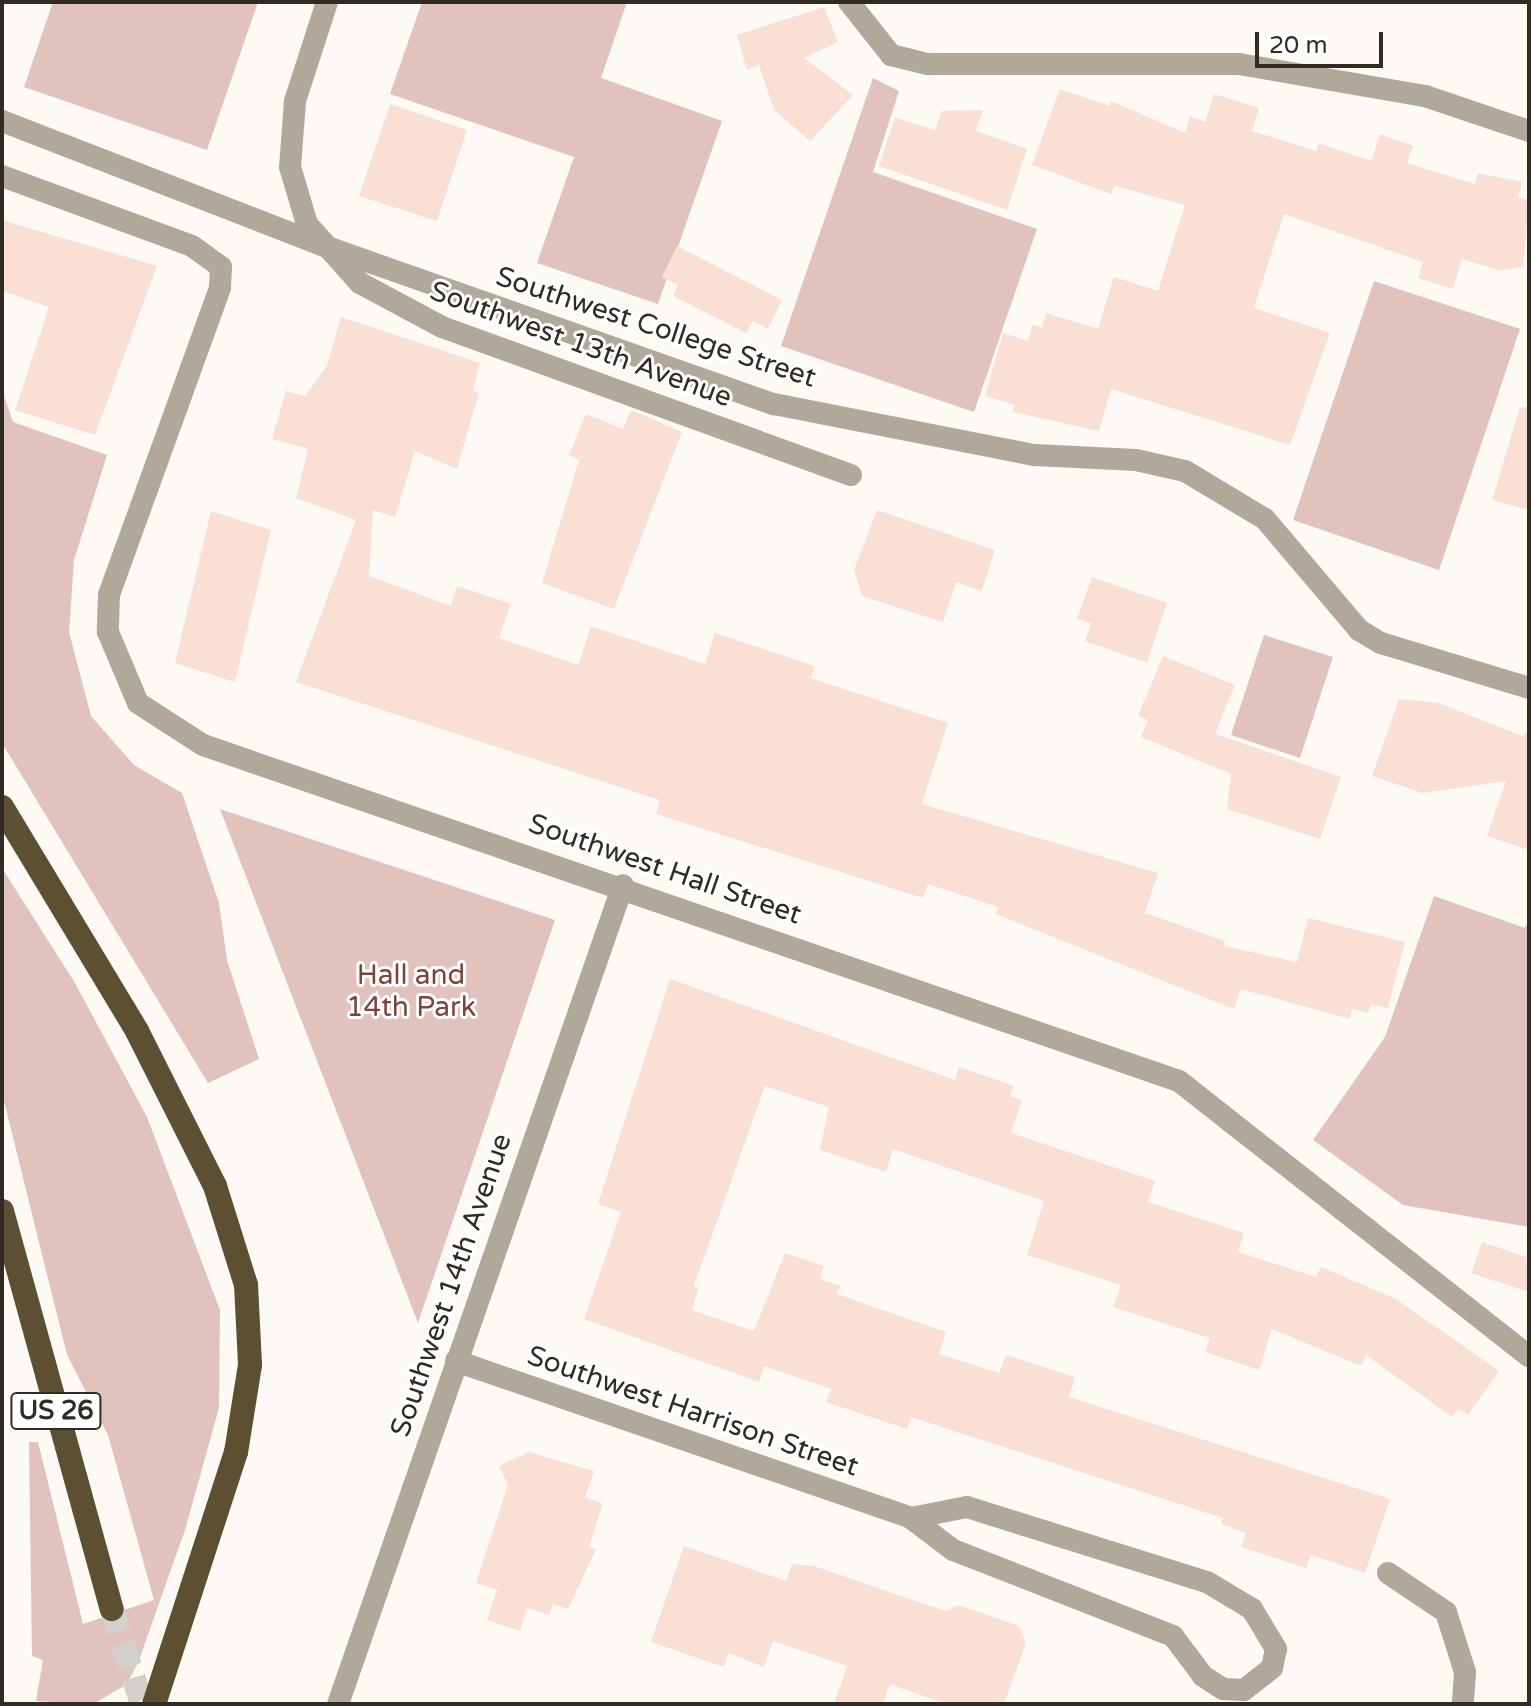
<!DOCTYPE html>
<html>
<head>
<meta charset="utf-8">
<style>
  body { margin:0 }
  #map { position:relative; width:1531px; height:1706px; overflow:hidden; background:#fdf9f5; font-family:"Varela Round",sans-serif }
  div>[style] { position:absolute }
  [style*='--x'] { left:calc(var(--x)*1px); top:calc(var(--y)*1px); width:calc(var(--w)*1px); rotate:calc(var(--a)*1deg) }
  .green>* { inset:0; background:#e1c2bf }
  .building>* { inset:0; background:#f9dfd4 }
  .motorway-tunnel>* { height:24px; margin-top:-12px; transform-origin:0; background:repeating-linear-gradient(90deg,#d4d0cb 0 24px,transparent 0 36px) }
  .minor>* { height:22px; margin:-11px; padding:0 11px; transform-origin:11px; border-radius:11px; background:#b0a99b }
  .motorway>* { height:24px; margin:-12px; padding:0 12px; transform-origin:12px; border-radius:12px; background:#5d5032 }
  span { translate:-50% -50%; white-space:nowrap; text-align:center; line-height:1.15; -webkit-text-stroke:6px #fff; paint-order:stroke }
  .shield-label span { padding:2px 6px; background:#fff; border:2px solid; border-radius:6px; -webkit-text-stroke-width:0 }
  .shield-label { font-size:26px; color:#322b24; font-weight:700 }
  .street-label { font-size:28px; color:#322b24 }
  .park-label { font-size:28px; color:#7c4440 }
  .frame { position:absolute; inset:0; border:4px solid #322b24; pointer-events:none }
  .scale { position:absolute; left:1255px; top:32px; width:128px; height:36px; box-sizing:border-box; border:4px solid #322b24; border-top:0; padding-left:10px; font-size:24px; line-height:28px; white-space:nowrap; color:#322b24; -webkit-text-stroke:6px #fff; paint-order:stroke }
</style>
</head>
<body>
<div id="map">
  <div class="green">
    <i style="clip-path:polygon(53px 2px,258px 2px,207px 150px,24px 87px)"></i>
    <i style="clip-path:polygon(422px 2px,627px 2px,601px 78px,722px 121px,658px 304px,537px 263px,574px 157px,390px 94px)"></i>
    <i style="clip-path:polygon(873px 78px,899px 91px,873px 172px,1037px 229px,974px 412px,781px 346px)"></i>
    <i style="clip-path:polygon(1374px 281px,1520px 329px,1439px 570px,1293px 520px)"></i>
    <i style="clip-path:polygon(2px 390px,13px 422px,107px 455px,74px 560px,69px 632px,91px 716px,134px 765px,182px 793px,219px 903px,227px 960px,259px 1059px,208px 1083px,2px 743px)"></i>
    <i style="clip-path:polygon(1264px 635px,1333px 657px,1300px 758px,1231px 735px)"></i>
    <i style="clip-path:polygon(220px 809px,555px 920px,418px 1323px)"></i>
    <i style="clip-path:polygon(2px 868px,75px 983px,147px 1117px,220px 1310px,219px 1408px,185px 1530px,138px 1663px,126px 1685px,93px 1704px,36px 1701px,43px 1660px,32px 1656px,29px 1442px,38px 1442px,83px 1624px,154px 1600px,108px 1435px,67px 1355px,2px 1093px)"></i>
    <i style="clip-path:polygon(1434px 896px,1525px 928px,1529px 919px,1529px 1227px,1403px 1205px,1313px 1140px,1385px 1037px)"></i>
  </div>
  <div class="building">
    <i style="clip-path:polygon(824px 7px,838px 42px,804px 58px,853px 95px,810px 141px,774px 110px,759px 65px,747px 70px,737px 35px)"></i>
    <i style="clip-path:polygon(1060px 89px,1110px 106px,1111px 101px,1185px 133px,1190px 116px,1205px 122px,1214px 94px,1259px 108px,1252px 131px,1316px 151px,1319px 143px,1371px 161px,1380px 134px,1413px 146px,1407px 163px,1475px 184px,1478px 173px,1522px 182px,1518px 197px,1529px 201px,1523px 267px,1501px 271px,1462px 259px,1453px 289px,1418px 278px,1423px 262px,1284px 214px,1254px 308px,1330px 333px,1290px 445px,1111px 389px,1099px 431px,1012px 412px,1015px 405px,985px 396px,1003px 333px,1028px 341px,1033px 324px,1042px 328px,1046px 313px,1098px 329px,1114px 277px,1158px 291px,1185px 205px,1115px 186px,1111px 194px,1032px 165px)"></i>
    <i style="clip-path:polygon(390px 104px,467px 130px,437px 221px,359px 196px)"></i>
    <i style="clip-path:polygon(983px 110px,976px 131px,1027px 149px,1007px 210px,879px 166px,895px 118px,935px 130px,942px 111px)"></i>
    <i style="clip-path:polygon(2px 220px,157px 266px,95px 435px,15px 410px,49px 307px,2px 291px)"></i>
    <i style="clip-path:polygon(677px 246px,782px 300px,768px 329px,753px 321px,746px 333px,673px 296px,678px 285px,662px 277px)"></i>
    <i style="clip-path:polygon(341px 317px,480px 363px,473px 391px,479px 393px,457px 469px,415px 451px,395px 517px,373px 510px,369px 576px,451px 606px,457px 586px,511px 604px,499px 638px,578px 665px,591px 626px,705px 664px,715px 633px,815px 666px,811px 678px,948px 723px,922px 804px,1158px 873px,1145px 913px,1225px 941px,1223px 946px,1297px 962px,1308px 918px,1405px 942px,1388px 1008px,1371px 1004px,1368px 1013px,1352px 1009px,1350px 1019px,1241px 989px,1234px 1009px,996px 914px,998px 907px,928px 884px,923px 898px,656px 814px,660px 800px,296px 682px,356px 520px,296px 498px,308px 449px,272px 439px,286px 391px,305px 396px,327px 366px)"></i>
    <i style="clip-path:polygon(1520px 407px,1529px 408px,1529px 510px,1492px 500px)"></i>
    <i style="clip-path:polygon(631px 410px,682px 432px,614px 609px,542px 583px,579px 460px,569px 455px,586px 414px,623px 429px)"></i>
    <i style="clip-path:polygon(877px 510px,995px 550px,982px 591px,956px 582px,943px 622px,862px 596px,854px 570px)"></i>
    <i style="clip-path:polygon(211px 511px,271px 530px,235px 682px,175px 663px)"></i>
    <i style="clip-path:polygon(1092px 577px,1167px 603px,1147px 663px,1085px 641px,1091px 623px,1077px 619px)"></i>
    <i style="clip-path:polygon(1163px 656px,1235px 685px,1215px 734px,1341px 777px,1320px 839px,1227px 809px,1231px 774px,1141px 737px,1148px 720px,1138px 716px)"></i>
    <i style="clip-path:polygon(1399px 699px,1438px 703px,1522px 736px,1529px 731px,1529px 850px,1487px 836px,1506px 781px,1423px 793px,1372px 776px)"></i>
    <i style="clip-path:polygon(670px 979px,955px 1080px,959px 1067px,1014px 1086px,1010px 1096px,1022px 1100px,1011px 1133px,1155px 1181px,1148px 1202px,1244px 1233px,1238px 1252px,1316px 1277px,1321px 1267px,1396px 1299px,1499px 1371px,1468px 1415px,1458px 1409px,1452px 1417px,1366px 1355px,1361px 1366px,1272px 1329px,1259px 1370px,1205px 1352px,1210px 1338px,1113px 1307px,1121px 1285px,1027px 1255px,1044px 1201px,893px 1149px,886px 1172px,820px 1150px,829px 1107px,765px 1086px,694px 1286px,699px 1288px,692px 1310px,754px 1331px,785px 1253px,824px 1266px,820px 1279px,840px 1286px,837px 1294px,946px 1332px,939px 1354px,999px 1373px,1006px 1355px,1075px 1377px,1069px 1397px,1390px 1499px,1365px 1573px,1311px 1555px,1306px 1568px,1241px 1547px,1246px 1533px,1221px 1524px,1223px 1518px,911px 1417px,907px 1429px,826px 1402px,831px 1389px,764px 1366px,759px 1382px,584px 1319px,621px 1212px,598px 1204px)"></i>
    <i style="clip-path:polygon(1482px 1242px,1529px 1258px,1529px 1292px,1471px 1273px)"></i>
    <i style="clip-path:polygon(529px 1452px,594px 1471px,585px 1497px,603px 1504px,589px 1547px,596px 1549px,568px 1609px,553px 1604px,549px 1615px,527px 1608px,520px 1631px,487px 1620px,497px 1590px,476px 1583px,508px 1485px,499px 1466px)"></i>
    <i style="clip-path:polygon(684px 1546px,786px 1581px,792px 1564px,814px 1566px,945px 1611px,959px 1605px,1019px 1626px,1026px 1643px,1004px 1704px,946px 1704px,890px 1684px,883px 1704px,834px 1704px,847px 1666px,773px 1641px,764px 1667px,728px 1653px,724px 1667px,651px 1642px)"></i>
  </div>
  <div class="motorway-tunnel">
    <i style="--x:112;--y:1609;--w:100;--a:72.5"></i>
  </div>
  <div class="minor">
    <i style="--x:327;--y:2;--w:104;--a:107.9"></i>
    <i style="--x:295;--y:101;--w:66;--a:94.3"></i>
    <i style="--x:290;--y:167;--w:59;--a:73.4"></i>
    <i style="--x:307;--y:224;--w:79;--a:48.1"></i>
    <i style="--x:360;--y:283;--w:93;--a:28.2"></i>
    <i style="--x:442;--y:327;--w:435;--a:19.9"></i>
    <i style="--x:849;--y:2;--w:68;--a:51.6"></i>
    <i style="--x:891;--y:55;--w:38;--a:14"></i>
    <i style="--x:928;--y:64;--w:311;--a:0"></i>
    <i style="--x:1239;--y:64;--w:189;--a:9.8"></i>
    <i style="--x:1425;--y:96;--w:110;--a:18.6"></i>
    <i style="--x:2;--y:121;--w:349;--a:21.2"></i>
    <i style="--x:327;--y:247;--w:474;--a:19.4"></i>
    <i style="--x:774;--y:404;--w:266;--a:11.1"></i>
    <i style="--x:1035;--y:455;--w:101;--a:2.8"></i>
    <i style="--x:1136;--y:460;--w:50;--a:12.7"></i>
    <i style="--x:1185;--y:471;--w:93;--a:31"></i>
    <i style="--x:1265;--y:519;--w:145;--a:49.7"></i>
    <i style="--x:1359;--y:630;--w:26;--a:31"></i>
    <i style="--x:1381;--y:643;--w:155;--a:16.9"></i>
    <i style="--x:2;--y:176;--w:202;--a:20.2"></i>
    <i style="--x:192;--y:246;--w:36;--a:36"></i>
    <i style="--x:221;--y:267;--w:21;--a:93"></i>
    <i style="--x:220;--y:288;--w:326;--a:109.9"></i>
    <i style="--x:109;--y:595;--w:37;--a:92"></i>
    <i style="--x:108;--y:632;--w:77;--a:67.1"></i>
    <i style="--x:138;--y:703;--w:77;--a:32.9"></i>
    <i style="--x:203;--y:745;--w:1032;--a:19"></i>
    <i style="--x:1179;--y:1081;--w:445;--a:38.2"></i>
    <i style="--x:456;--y:1361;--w:481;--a:19"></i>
    <i style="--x:967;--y:1507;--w:251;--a:17.4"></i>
    <i style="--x:1207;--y:1582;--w:52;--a:31"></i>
    <i style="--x:1252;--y:1609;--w:47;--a:59"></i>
    <i style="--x:1276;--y:1649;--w:19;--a:102"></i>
    <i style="--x:1272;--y:1668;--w:36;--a:142"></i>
    <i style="--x:1244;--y:1690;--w:21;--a:-177"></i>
    <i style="--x:1223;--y:1689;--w:24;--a:-147"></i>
    <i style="--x:1203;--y:1676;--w:50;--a:-126.9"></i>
    <i style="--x:1173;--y:1636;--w:236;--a:-158.6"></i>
    <i style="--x:953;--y:1550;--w:53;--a:-142.7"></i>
    <i style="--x:911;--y:1518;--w:57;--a:-11.1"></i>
    <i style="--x:1388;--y:1573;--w:70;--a:33.9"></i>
    <i style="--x:1446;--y:1612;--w:63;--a:72.4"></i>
    <i style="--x:1465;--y:1672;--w:32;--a:94"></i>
    <i style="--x:338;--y:1704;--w:867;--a:-70.81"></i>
  </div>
  <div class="motorway">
    <i style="--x:2;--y:807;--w:262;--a:58.9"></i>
    <i style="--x:137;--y:1031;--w:174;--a:63.3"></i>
    <i style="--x:215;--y:1186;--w:104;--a:72.6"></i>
    <i style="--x:246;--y:1285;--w:80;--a:87.1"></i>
    <i style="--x:250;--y:1365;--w:88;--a:99.1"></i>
    <i style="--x:236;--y:1452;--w:265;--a:108"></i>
    <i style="--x:2;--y:1211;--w:413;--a:74.6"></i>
  </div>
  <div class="shield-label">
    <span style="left:56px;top:1411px">US 26</span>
  </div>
  <div class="street-label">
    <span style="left:656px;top:327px;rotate:18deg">Southwest College Street</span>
    <span style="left:581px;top:344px;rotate:20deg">Southwest 13th Avenue</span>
    <span style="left:665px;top:869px;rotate:19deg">Southwest Hall Street</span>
    <span style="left:451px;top:1285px;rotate:-71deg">Southwest 14th Avenue</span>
    <span style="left:693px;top:1411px;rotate:19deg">Southwest Harrison Street</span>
  </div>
  <div class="park-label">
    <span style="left:411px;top:991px">Hall and<br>14th Park</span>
  </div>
  <div class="frame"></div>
  <div class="scale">20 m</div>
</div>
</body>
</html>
